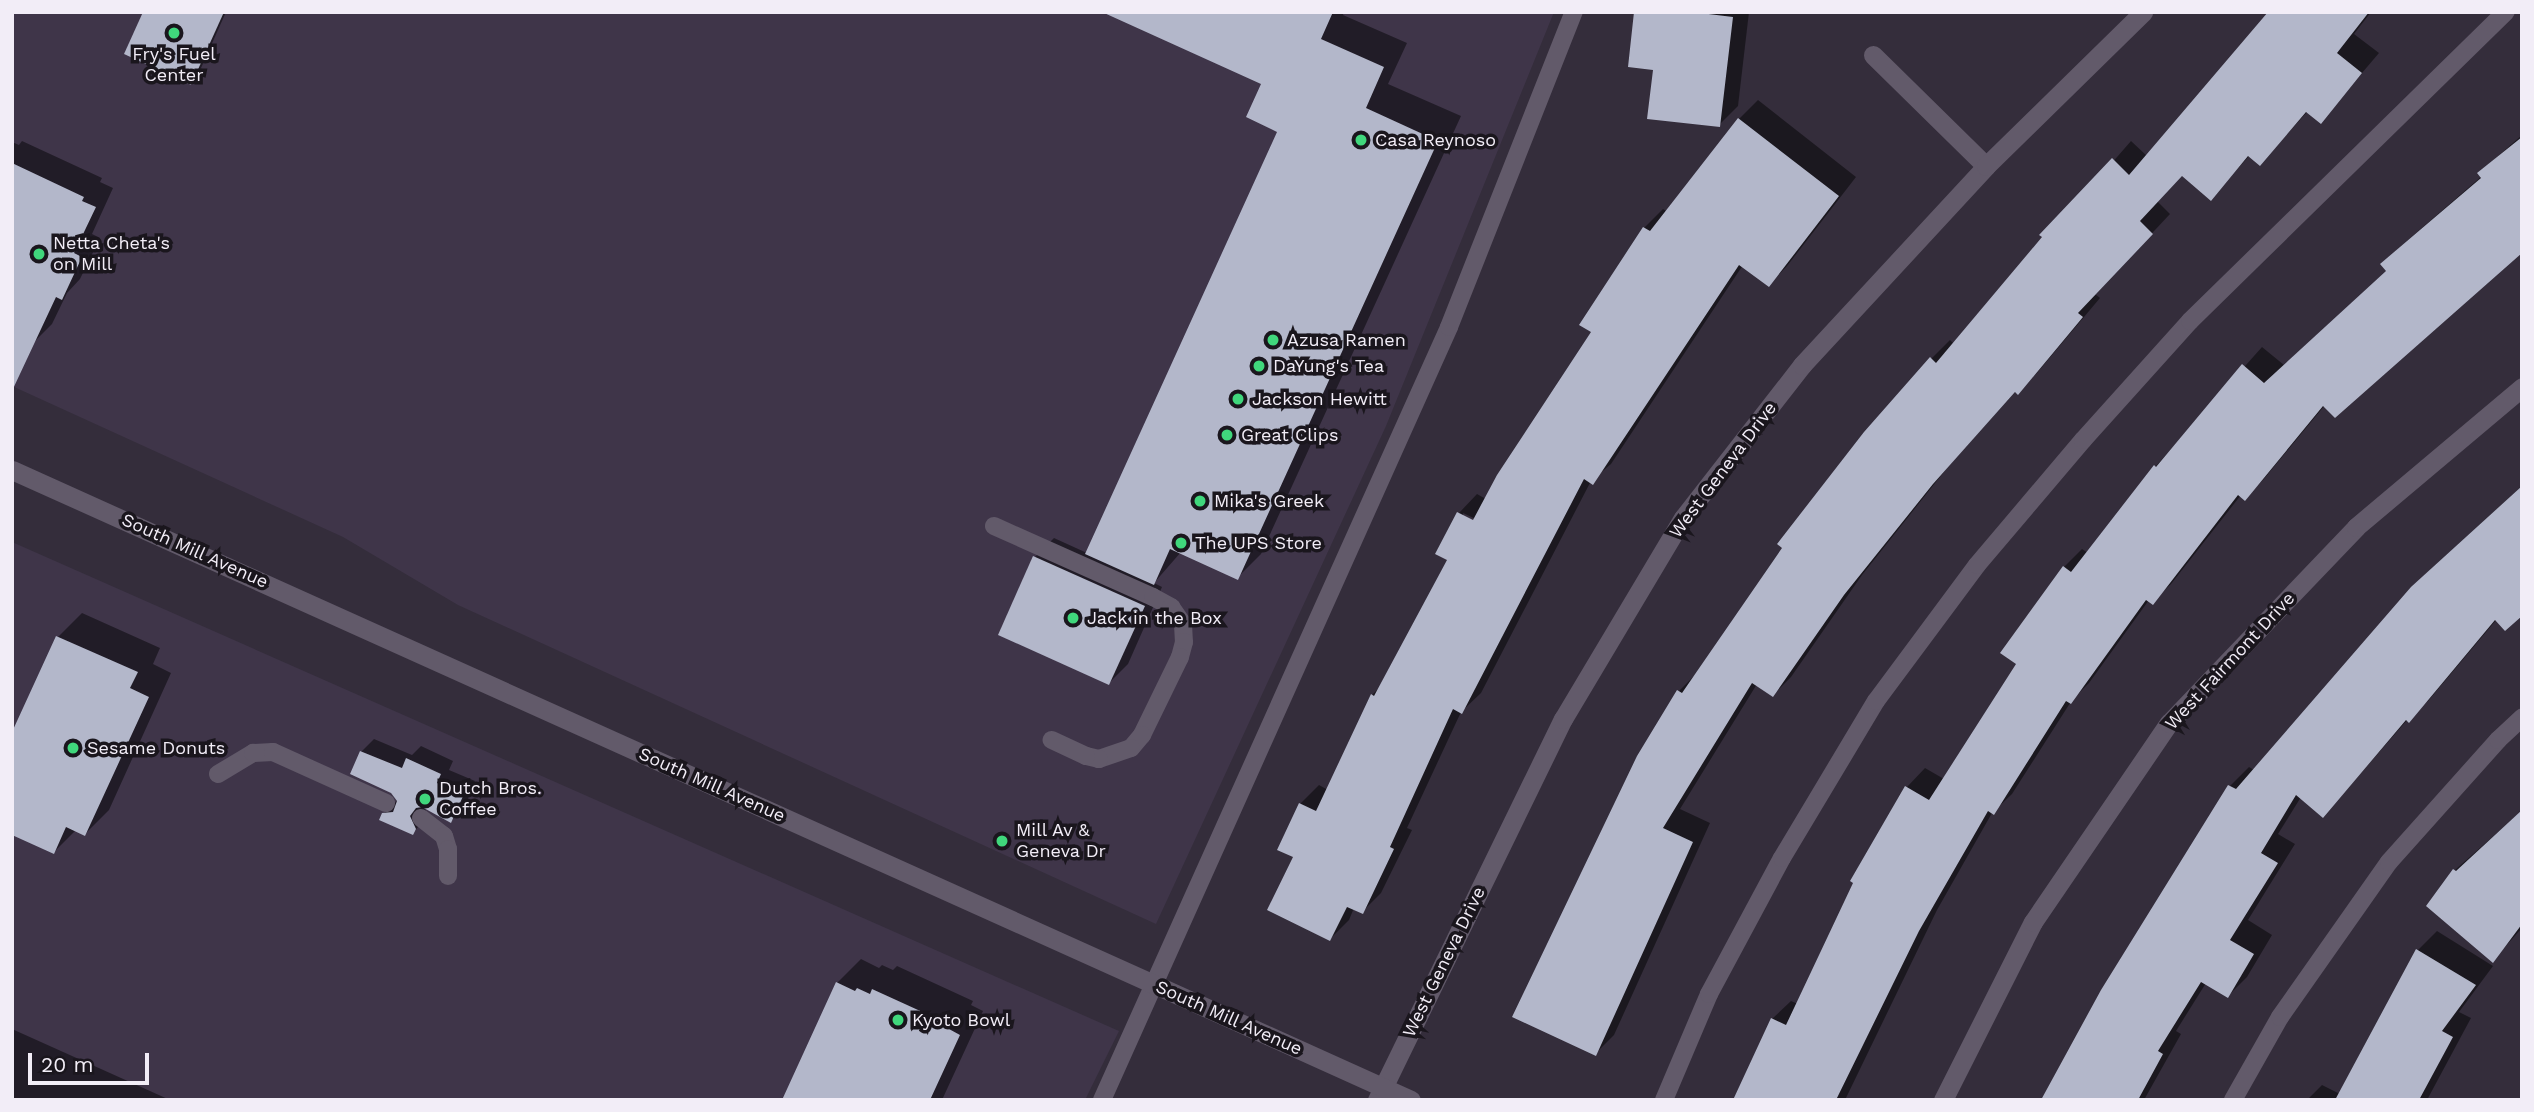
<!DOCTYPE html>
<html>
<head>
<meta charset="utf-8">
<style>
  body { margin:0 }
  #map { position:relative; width:2534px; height:1112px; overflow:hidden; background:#342d3b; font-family:"Work Sans",sans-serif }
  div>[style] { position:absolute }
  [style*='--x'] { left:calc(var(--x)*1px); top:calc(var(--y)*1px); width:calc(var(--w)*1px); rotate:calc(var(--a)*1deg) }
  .built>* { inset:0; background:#3f3549 }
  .shadow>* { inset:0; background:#0007 }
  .building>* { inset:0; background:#b3b7ca }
  .service>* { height:18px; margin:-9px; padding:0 9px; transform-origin:9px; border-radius:9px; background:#625a6a }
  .minor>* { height:19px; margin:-9.5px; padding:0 9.5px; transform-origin:9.5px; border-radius:9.5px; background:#625a6a }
  .secondary>* { height:19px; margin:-9.5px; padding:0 9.5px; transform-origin:9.5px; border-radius:9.5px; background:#625a6a }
  .dots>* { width:19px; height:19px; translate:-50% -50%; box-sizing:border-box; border:4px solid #1a161d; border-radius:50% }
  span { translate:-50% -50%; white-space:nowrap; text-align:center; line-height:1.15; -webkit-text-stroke:7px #1a161d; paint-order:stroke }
  .poi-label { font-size:18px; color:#f2edf7 }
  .left { translate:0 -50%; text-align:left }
  .street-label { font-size:18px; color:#f2edf7 }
  .frame { position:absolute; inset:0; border:14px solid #f2edf7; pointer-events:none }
  .scale { position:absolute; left:28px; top:1053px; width:121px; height:32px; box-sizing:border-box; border:4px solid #f2edf7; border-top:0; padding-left:9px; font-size:21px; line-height:24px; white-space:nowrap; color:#f2edf7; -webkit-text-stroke:5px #1a161d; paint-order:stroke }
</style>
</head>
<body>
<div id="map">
  <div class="built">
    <i style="clip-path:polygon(12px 12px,1554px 12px,1386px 426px,1156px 924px,458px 605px,343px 537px,12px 386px)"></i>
    <i style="clip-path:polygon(12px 542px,1119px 1031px,1085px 1100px,12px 1100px)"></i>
  </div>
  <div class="shadow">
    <i style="clip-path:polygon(145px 12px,226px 12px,197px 77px,191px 83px)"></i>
    <i style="clip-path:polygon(1106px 12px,1344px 12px,1343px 15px,1407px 43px,1388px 84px,1461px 116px,1261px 554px,1237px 578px,1181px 552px,1154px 583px,1162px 587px,1128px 664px,1109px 683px,1035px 557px,1054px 538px,1087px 553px,1280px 131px,1264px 83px)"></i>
    <i style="clip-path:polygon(1636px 12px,1749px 12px,1738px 106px,1719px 125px,1655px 69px)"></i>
    <i style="clip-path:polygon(2270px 12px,2371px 12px,2354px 34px,2379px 53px,2321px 121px,2308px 111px,2260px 164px,2250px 155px,2211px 198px,2182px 174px,2157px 201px,2170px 214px,2095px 294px,2100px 298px,2036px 374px,2016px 391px,1951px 463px,1862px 575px,1791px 677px,1773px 695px,1757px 684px,1680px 809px,1710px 823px,1614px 1035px,1595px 1054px,1679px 691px,1697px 673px,1931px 359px,1950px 340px,1954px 344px,2131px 141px,2147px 156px)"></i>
    <i style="clip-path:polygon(evenodd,1758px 100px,1856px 177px,1787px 266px,1769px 285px,1743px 265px,1611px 464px,1591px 481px,1481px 693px,1461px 712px,1407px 828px,1412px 830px,1381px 893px,1362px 912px,1354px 908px,1349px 920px,1330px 939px,1295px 856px,1300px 804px,1319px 785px,1328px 790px,1372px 695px,1382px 685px,1450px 559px,1459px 513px,1477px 494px,1486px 499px,1593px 332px,1582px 324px,1644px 228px,1663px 209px,1668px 212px,1739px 119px,1758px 100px,1463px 513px,1482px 522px,1480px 526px,1463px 517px,1463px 513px)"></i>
    <i style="clip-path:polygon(2522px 135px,2522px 251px,2325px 405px,2263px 480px,2245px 498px,2241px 495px,2171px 584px,2152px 602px,2149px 600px,2089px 683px,2072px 700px,2012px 794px,1992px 813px,1937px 910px,1845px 1100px,1735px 1100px,1772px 1019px,1791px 1001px,1798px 1004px,1855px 882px,1852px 880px,1907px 787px,1925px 768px,1944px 779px,2019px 664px,2064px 567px,2082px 549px,2088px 553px,2156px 466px,2262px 347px,2284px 365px,2388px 270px,2382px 264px,2401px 246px,2482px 176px,2479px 173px)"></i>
    <i style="clip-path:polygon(22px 141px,102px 178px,100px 182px,113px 188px,92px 234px,100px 238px,80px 279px,67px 293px,52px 324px,33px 343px,12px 339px,12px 142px,19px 145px)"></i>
    <i style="clip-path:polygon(2522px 486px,2522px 614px,2497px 619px,2428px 701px,2408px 719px,2341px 796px,2301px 797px,2278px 834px,2295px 844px,2248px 920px,2272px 935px,2247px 977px,2228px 996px,2206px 983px,2176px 1031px,2181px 1034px,2144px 1100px,2043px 1100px,2230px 786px,2249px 767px,2254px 770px,2432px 568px)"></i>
    <i style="clip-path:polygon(82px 613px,160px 648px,153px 664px,171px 673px,109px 810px,85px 834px,76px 830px,54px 852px,12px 736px,58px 637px)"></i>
    <i style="clip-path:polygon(374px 739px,412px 755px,421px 746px,453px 761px,449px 770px,475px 781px,464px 808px,451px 821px,423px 805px,428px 815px,413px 833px,383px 814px,397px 801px,361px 752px)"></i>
    <i style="clip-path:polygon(2522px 811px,2522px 928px,2493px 960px,2455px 870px)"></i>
    <i style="clip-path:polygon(2437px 931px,2493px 966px,2459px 1012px,2471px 1018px,2427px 1100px,2307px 1100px,2322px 1085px,2340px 1094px,2418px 950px)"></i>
    <i style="clip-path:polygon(861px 959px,879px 968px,882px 965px,893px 970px,897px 966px,973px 1001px,971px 1005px,983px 1011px,942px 1100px,784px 1100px,837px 983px)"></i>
    <i style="clip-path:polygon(12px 1029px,170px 1100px,12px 1100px)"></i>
  </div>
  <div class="building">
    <i style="clip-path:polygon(143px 12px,224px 12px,191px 85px,124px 54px)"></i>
    <i style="clip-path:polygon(1102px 12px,1333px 12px,1321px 39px,1384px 67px,1366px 108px,1438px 141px,1238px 580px,1170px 549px,1154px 585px,1085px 554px,1277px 132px,1246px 117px,1261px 84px)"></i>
    <i style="clip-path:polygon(1634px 12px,1692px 12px,1733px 17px,1720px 127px,1647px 119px,1653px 70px,1628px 67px)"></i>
    <i style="clip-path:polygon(2268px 12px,2369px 12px,2337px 53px,2362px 73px,2321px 124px,2306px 112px,2260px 166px,2248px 156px,2211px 201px,2182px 176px,2140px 221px,2153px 234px,2078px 313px,2083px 317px,2018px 395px,2015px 392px,1933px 484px,1844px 595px,1773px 697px,1752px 683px,1663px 828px,1693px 842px,1596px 1056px,1512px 1017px,1637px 756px,1677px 690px,1682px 693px,1782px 548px,1777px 544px,1864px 432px,1930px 357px,1936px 363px,2042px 237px,2039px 235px,2112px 158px,2129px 175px)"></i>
    <i style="clip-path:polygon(1738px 118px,1839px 196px,1769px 287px,1739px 265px,1593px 485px,1584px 479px,1462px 714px,1453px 709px,1390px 847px,1394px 849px,1363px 914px,1347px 907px,1330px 941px,1267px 910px,1293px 857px,1277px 850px,1299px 803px,1316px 811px,1371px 694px,1374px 696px,1447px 560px,1435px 554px,1457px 512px,1473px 520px,1497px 475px,1591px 332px,1579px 325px,1643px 227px,1650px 231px)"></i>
    <i style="clip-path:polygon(2522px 137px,2522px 253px,2335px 418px,2323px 406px,2245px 501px,2238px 495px,2153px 605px,2146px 600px,2071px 704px,2066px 701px,1994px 815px,1988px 811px,1919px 931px,1836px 1100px,1733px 1100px,1771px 1018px,1786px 1025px,1853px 883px,1850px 881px,1905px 786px,1929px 800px,2016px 664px,2000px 653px,2063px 566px,2071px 572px,2154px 465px,2156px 467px,2242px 364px,2264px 383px,2386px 271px,2380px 264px,2481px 178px,2477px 173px)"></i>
    <i style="clip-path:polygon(12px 163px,84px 197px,82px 201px,96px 207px,74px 253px,82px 257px,62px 300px,56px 297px,12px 391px)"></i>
    <i style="clip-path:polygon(2522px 486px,2522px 616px,2505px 631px,2495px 620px,2409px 723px,2406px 720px,2323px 818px,2296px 795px,2261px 853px,2278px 863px,2230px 940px,2254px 954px,2228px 998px,2201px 982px,2158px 1051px,2163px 1054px,2138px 1100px,2041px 1100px,2101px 990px,2228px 785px,2236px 789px,2411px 587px)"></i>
    <i style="clip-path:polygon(1033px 556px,1145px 606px,1109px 685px,998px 635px)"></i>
    <i style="clip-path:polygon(56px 636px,138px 672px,130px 688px,149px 697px,85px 836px,66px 827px,54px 854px,12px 835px,12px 732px)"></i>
    <i style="clip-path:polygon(360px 751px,402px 768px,406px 758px,441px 774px,437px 783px,464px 794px,451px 823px,422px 807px,416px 808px,410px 816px,416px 829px,413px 835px,379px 820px,382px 813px,393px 812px,397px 801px,391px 793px,350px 774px)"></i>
    <i style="clip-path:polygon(2522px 810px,2522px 924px,2493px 963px,2426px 906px,2453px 869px,2456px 871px)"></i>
    <i style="clip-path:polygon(2416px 949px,2476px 985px,2442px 1031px,2453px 1037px,2419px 1100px,2335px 1100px)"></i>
    <i style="clip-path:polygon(836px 982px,855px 991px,857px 988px,870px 994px,872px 989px,951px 1025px,949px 1029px,960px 1035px,930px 1100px,782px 1100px)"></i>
  </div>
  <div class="service">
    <i style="--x:994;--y:526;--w:174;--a:24.1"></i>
    <i style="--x:1153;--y:597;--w:21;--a:29"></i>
    <i style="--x:1171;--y:607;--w:21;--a:55"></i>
    <i style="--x:1183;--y:624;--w:18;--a:87"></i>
    <i style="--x:1184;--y:642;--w:16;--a:105"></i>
    <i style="--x:1180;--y:657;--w:87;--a:116"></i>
    <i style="--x:1142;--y:735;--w:17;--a:130"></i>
    <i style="--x:1131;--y:748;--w:34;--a:161"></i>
    <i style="--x:1099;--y:759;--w:13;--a:-167"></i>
    <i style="--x:1086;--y:756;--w:38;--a:-155"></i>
    <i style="--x:218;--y:774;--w:41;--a:-31"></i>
    <i style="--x:253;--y:753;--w:20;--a:-3"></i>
    <i style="--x:273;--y:752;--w:124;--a:24.3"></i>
    <i style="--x:421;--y:818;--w:29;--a:38"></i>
    <i style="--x:444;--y:836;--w:14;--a:73"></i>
    <i style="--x:448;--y:849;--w:27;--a:90"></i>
    <i style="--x:1102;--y:1100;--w:847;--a:-65.82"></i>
    <i style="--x:1449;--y:327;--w:339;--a:-68.4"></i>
    <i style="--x:1664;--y:1100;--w:115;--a:-67"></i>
    <i style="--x:1709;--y:994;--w:154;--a:-61.8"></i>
    <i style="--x:1782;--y:858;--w:183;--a:-59.1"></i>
    <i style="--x:1876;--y:701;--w:169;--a:-53.4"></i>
    <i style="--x:1977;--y:565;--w:164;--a:-49.7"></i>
    <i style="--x:2083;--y:440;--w:160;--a:-48"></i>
    <i style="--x:2190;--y:321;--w:442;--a:-44.4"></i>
    <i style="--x:2233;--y:1100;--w:95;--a:-60.5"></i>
    <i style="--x:2280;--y:1017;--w:189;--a:-54.9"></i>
    <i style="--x:2389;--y:862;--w:164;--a:-48.2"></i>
    <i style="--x:2498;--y:740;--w:33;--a:-43"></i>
  </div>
  <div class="minor">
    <i style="--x:1873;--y:55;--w:158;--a:44.5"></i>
    <i style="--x:1377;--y:1100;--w:424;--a:-64"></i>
    <i style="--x:1563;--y:719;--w:234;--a:-59.2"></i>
    <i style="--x:1683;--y:518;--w:194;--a:-52.1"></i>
    <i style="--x:1802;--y:365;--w:271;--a:-47.2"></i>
    <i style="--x:1986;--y:166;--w:220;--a:-44.4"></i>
    <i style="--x:1943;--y:1100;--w:199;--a:-63.2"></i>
    <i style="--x:2033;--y:922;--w:241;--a:-55.7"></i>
    <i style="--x:2169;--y:723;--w:271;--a:-46.3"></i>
    <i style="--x:2356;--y:527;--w:217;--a:-40.1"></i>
  </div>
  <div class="secondary">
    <i style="--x:12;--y:470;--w:1534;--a:24.24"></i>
  </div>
  <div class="dots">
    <i style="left:174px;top:33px;background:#40d77c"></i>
    <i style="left:1361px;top:140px;background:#40d77c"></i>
    <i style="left:39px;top:254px;background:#40d77c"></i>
    <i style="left:1273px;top:340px;background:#40d77c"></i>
    <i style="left:1259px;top:366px;background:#40d77c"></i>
    <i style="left:1238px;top:399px;background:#40d77c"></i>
    <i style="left:1227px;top:435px;background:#40d77c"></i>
    <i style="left:1200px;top:501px;background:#40d77c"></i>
    <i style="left:1181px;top:543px;background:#40d77c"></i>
    <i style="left:1073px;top:618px;background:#40d77c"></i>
    <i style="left:73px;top:748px;background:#40d77c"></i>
    <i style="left:425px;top:799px;background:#40d77c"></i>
    <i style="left:1002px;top:841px;background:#40d77c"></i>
    <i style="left:898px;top:1020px;background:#40d77c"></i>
  </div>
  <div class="poi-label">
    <span style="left:174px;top:65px">Fry's Fuel<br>Center</span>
    <span class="left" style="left:1375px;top:140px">Casa Reynoso</span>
    <span class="left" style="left:53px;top:254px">Netta Cheta's<br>on Mill</span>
    <span class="left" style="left:1287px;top:340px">Azusa Ramen</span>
    <span class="left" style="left:1273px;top:366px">DaYung's Tea</span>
    <span class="left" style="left:1252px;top:399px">Jackson Hewitt</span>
    <span class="left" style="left:1241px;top:435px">Great Clips</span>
    <span class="left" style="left:1214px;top:501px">Mika's Greek</span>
    <span class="left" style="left:1195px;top:543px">The UPS Store</span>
    <span class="left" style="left:1087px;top:618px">Jack in the Box</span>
    <span class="left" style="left:87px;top:748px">Sesame Donuts</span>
    <span class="left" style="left:439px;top:799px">Dutch Bros.<br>Coffee</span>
    <span class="left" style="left:1016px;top:841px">Mill Av &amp;<br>Geneva Dr</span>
    <span class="left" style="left:912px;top:1020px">Kyoto Bowl</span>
  </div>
  <div class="street-label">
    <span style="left:1723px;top:470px;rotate:-53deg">West Geneva Drive</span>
    <span style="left:195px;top:551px;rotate:24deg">South Mill Avenue</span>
    <span style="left:2230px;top:661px;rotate:-47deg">West Fairmont Drive</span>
    <span style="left:712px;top:785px;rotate:24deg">South Mill Avenue</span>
    <span style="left:1444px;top:962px;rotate:-64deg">West Geneva Drive</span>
    <span style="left:1229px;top:1018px;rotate:24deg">South Mill Avenue</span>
  </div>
  <div class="frame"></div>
  <div class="scale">20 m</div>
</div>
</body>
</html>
